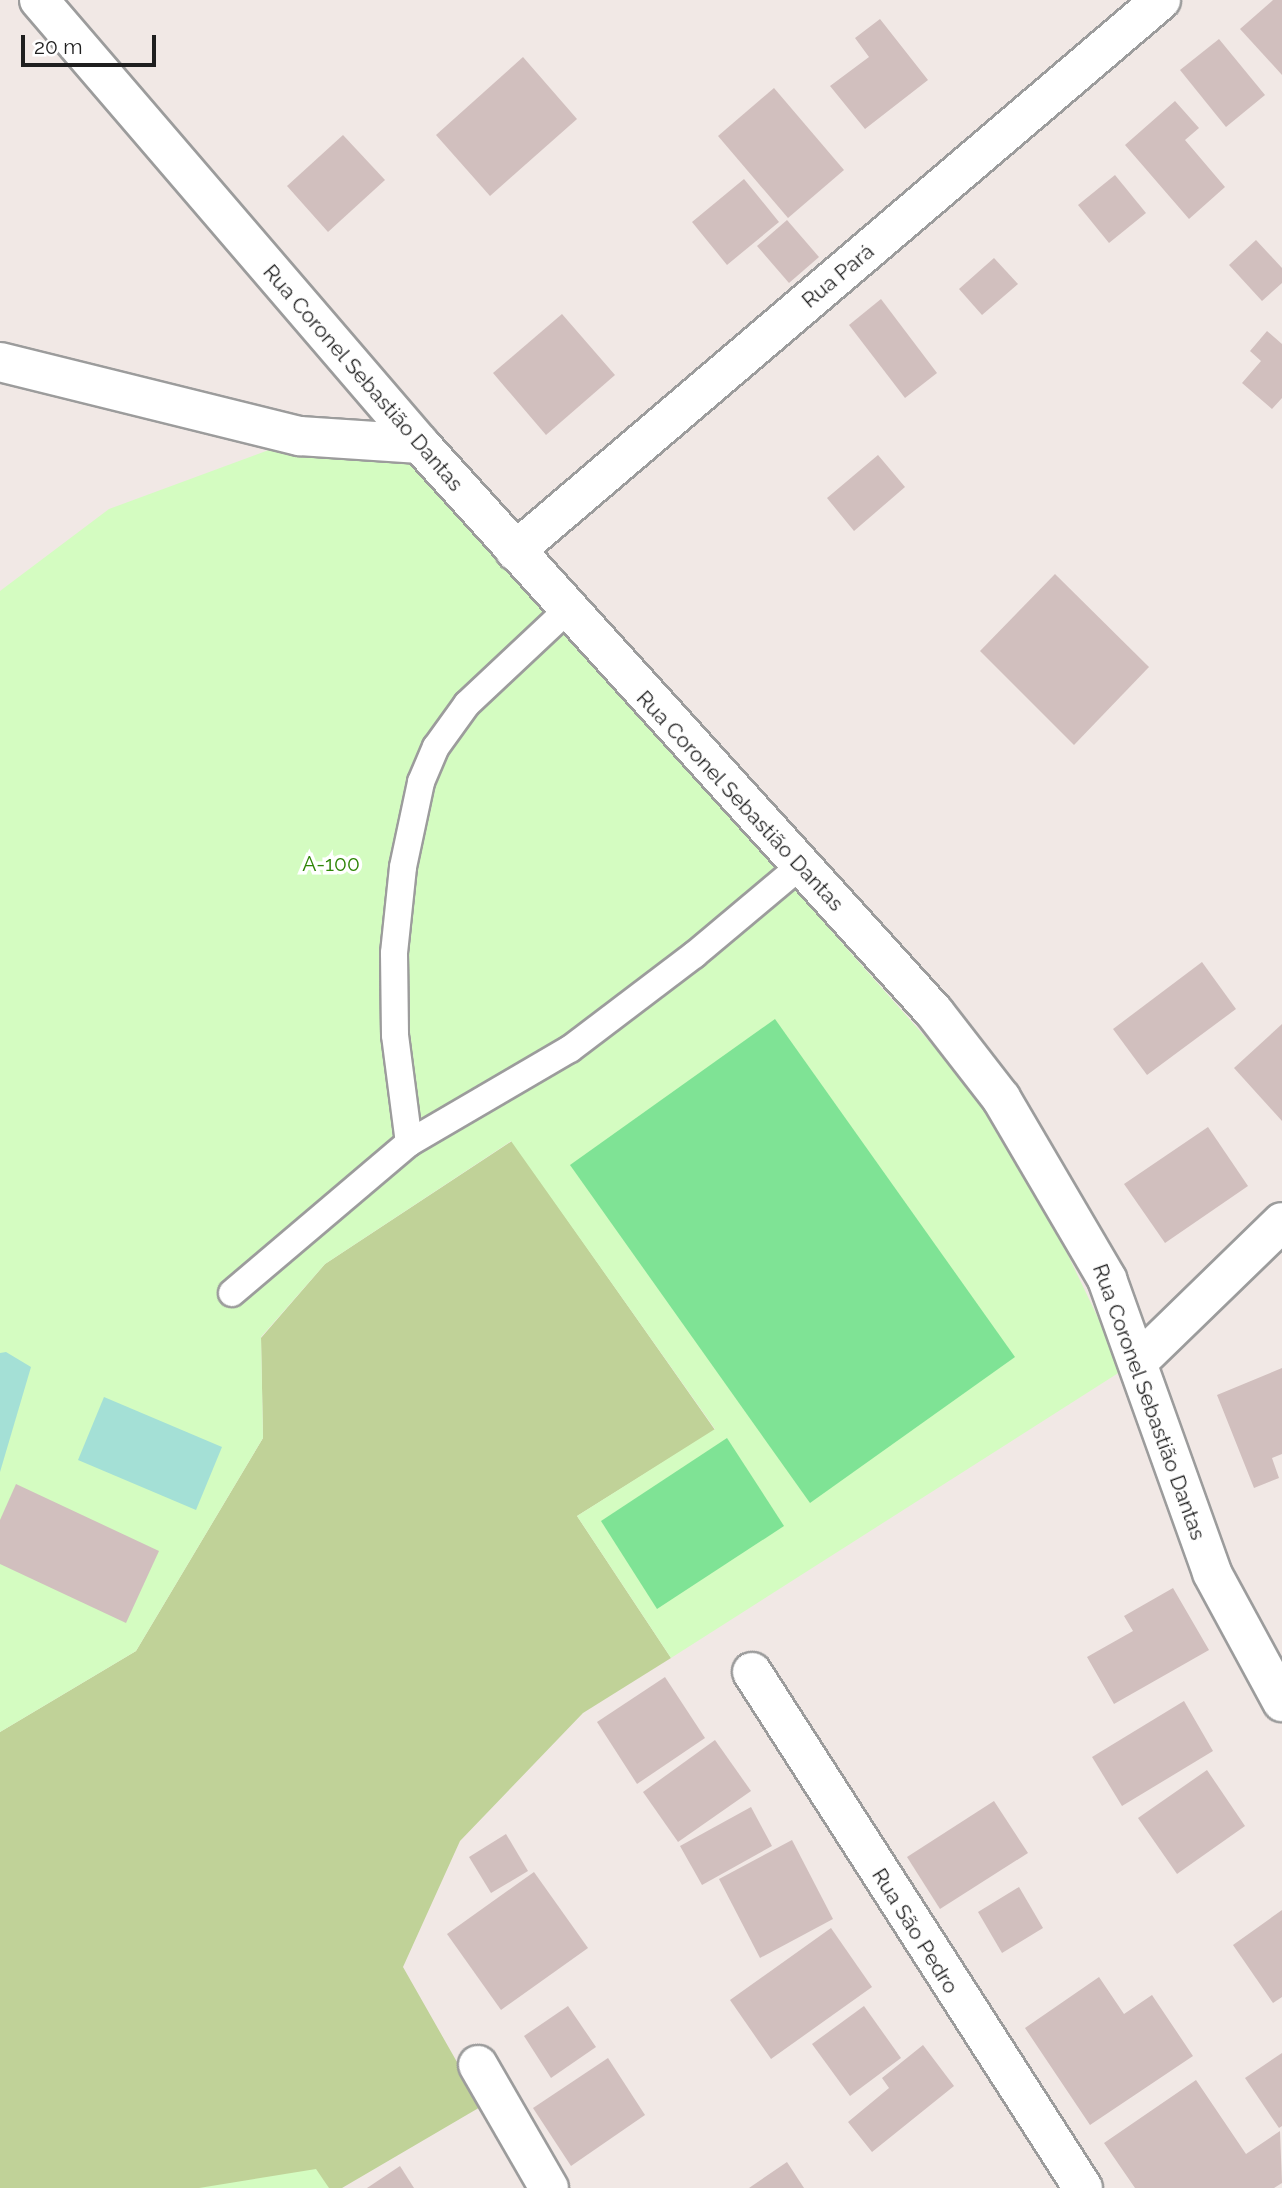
<!DOCTYPE html>
<html>
<head>
<meta charset="utf-8">
<style>
  body { margin:0 }
  #map { position:relative; width:1282px; height:2188px; overflow:hidden; background:#f1e8e5; font-family:Raleway,sans-serif }
  div>[style] { position:absolute }
  .forest>* { inset:0; background:#c0d298 }
  .park>* { inset:0; background:#d4fcc1 }
  .pitch>* { inset:0; background:#7fe395 }
  .water>* { inset:0; background:#a4e0d6 }
  .building>* { inset:0; background:#d1bfbe }
  .roads { filter:drop-shadow(2px 0 #9c9c9c) drop-shadow(-2px 0 #9c9c9c) drop-shadow(0 2px #9c9c9c) drop-shadow(0 -2px #9c9c9c) }
  .lane>* { height:26px; margin:-13px; padding:0 13px; transform-origin:13px; border-radius:13px; background:#fff }
  .street>* { height:38px; margin:-19px; padding:0 19px; transform-origin:19px; border-radius:19px; background:#fff }
  span { translate:-50% -50%; white-space:nowrap; text-align:center; line-height:1.15; -webkit-text-stroke:7px #fff; paint-order:stroke }
  .street-label { font-size:21px; color:#1f1f1f }
  .park-label { font-size:21px; color:#2e8506 }
  .scale { position:absolute; left:21px; top:35px; width:135px; height:32px; box-sizing:border-box; border:4px solid #1f1f1f; border-top:0; padding-left:9px; font-size:21px; line-height:24px; white-space:nowrap; color:#1f1f1f; -webkit-text-stroke:5px #fff; paint-order:stroke }
</style>
</head>
<body>
<div id="map">
  <div class="forest">
    <div style="clip-path:polygon(512px 1141px,715px 1430px,577px 1516px,671px 1658px,583px 1713px,460px 1841px,403px 1967px,482px 2106px,342px 2188px,0 2188px,0 1732px,136px 1651px,263px 1438px,261px 1338px,325px 1264px)"></div>
  </div>
  <div class="park">
    <div style="clip-path:polygon(274px 448px,413px 459px,966px 1083px,1043px 1203px,1123px 1370px,671px 1658px,577px 1516px,715px 1429px,511px 1141px,325px 1264px,261px 1337px,263px 1438px,136px 1651px,0 1732px,0 591px,109px 509px)"></div>
    <div style="clip-path:polygon(316px 2169px,329px 2188px,199px 2188px)"></div>
  </div>
  <div class="pitch">
    <div style="clip-path:polygon(775px 1019px,1015px 1357px,810px 1503px,570px 1165px)"></div>
    <div style="clip-path:polygon(727px 1438px,784px 1526px,657px 1609px,601px 1521px)"></div>
  </div>
  <div class="water">
    <div style="clip-path:polygon(6px 1352px,31px 1367px,0 1472px,0 1353px)"></div>
    <div style="clip-path:polygon(104px 1397px,222px 1447px,196px 1510px,78px 1460px)"></div>
  </div>
  <div class="building">
    <div style="clip-path:polygon(1273px 0,1282px 0,1282px 75px,1240px 29px)"></div>
    <div style="clip-path:polygon(880px 19px,928px 80px,865px 129px,830px 86px,869px 57px,855px 38px)"></div>
    <div style="clip-path:polygon(1219px 39px,1265px 95px,1226px 127px,1180px 70px)"></div>
    <div style="clip-path:polygon(523px 57px,577px 119px,490px 196px,436px 135px)"></div>
    <div style="clip-path:polygon(774px 88px,844px 170px,788px 218px,718px 136px)"></div>
    <div style="clip-path:polygon(1175px 101px,1199px 128px,1185px 140px,1225px 187px,1189px 219px,1125px 145px)"></div>
    <div style="clip-path:polygon(343px 135px,385px 180px,328px 232px,287px 186px)"></div>
    <div style="clip-path:polygon(1115px 175px,1146px 213px,1109px 243px,1078px 205px)"></div>
    <div style="clip-path:polygon(744px 179px,779px 222px,727px 265px,692px 222px)"></div>
    <div style="clip-path:polygon(787px 220px,819px 257px,789px 283px,757px 246px)"></div>
    <div style="clip-path:polygon(1256px 240px,1282px 268px,1282px 283px,1262px 301px,1229px 265px)"></div>
    <div style="clip-path:polygon(994px 258px,1018px 284px,982px 315px,959px 289px)"></div>
    <div style="clip-path:polygon(881px 299px,937px 373px,905px 398px,849px 325px)"></div>
    <div style="clip-path:polygon(562px 314px,615px 375px,546px 435px,493px 373px)"></div>
    <div style="clip-path:polygon(1267px 331px,1282px 344px,1282px 398px,1272px 409px,1242px 383px,1261px 361px,1250px 351px)"></div>
    <div style="clip-path:polygon(878px 455px,905px 487px,854px 531px,827px 498px)"></div>
    <div style="clip-path:polygon(1055px 574px,1149px 667px,1074px 745px,980px 651px)"></div>
    <div style="clip-path:polygon(1202px 962px,1236px 1009px,1147px 1075px,1113px 1029px)"></div>
    <div style="clip-path:polygon(1282px 1024px,1282px 1121px,1234px 1068px)"></div>
    <div style="clip-path:polygon(1208px 1127px,1248px 1186px,1165px 1243px,1124px 1184px)"></div>
    <div style="clip-path:polygon(1282px 1368px,1282px 1454px,1272px 1458px,1279px 1478px,1254px 1488px,1217px 1395px)"></div>
    <div style="clip-path:polygon(16px 1484px,159px 1551px,126px 1623px,0 1564px,0 1520px)"></div>
    <div style="clip-path:polygon(1173px 1588px,1209px 1650px,1114px 1704px,1087px 1657px,1133px 1631px,1124px 1616px)"></div>
    <div style="clip-path:polygon(665px 1677px,705px 1738px,637px 1784px,597px 1722px)"></div>
    <div style="clip-path:polygon(1184px 1701px,1213px 1751px,1122px 1806px,1092px 1757px)"></div>
    <div style="clip-path:polygon(715px 1740px,751px 1791px,678px 1842px,643px 1792px)"></div>
    <div style="clip-path:polygon(1207px 1770px,1245px 1826px,1177px 1874px,1138px 1818px)"></div>
    <div style="clip-path:polygon(994px 1801px,1028px 1853px,940px 1909px,907px 1857px)"></div>
    <div style="clip-path:polygon(751px 1807px,772px 1846px,702px 1885px,680px 1846px)"></div>
    <div style="clip-path:polygon(506px 1834px,528px 1871px,491px 1893px,469px 1857px)"></div>
    <div style="clip-path:polygon(792px 1840px,833px 1919px,760px 1958px,719px 1879px)"></div>
    <div style="clip-path:polygon(534px 1872px,588px 1948px,501px 2010px,447px 1934px)"></div>
    <div style="clip-path:polygon(1019px 1887px,1043px 1928px,1002px 1953px,978px 1912px)"></div>
    <div style="clip-path:polygon(1282px 1910px,1282px 1997px,1273px 2003px,1233px 1945px)"></div>
    <div style="clip-path:polygon(831px 1928px,872px 1987px,771px 2059px,730px 2000px)"></div>
    <div style="clip-path:polygon(1099px 1977px,1124px 2014px,1152px 1995px,1193px 2056px,1090px 2125px,1025px 2028px)"></div>
    <div style="clip-path:polygon(568px 2006px,596px 2047px,551px 2078px,524px 2036px)"></div>
    <div style="clip-path:polygon(864px 2006px,901px 2058px,850px 2096px,812px 2044px)"></div>
    <div style="clip-path:polygon(923px 2045px,954px 2086px,872px 2152px,848px 2122px,889px 2088px,882px 2078px)"></div>
    <div style="clip-path:polygon(1282px 2053px,1282px 2126px,1279px 2128px,1245px 2078px)"></div>
    <div style="clip-path:polygon(608px 2058px,645px 2115px,571px 2166px,533px 2108px)"></div>
    <div style="clip-path:polygon(1196px 2080px,1246px 2154px,1280px 2131px,1282px 2183px,1274px 2188px,1135px 2188px,1104px 2143px)"></div>
    <div style="clip-path:polygon(787px 2162px,804px 2188px,749px 2188px)"></div>
    <div style="clip-path:polygon(400px 2166px,414px 2188px,367px 2188px)"></div>
  </div>
  <div class="roads">
    <div class="lane">
      <div style="left:409px;top:1143px;width:109px;rotate:-97.4deg"></div>
      <div style="left:395px;top:1035px;width:82px;rotate:-90.7deg"></div>
      <div style="left:394px;top:953px;width:86px;rotate:-84deg"></div>
      <div style="left:403px;top:867px;width:87px;rotate:-78deg"></div>
      <div style="left:421px;top:782px;width:38px;rotate:-67deg"></div>
      <div style="left:436px;top:747px;width:53px;rotate:-54.2deg"></div>
      <div style="left:467px;top:704px;width:136px;rotate:-43.2deg"></div>
      <div style="left:232px;top:1293px;width:232px;rotate:-40.3deg"></div>
      <div style="left:409px;top:1143px;width:186px;rotate:-30.3deg"></div>
      <div style="left:570px;top:1049px;width:156px;rotate:-37.2deg"></div>
      <div style="left:694px;top:955px;width:138px;rotate:-40deg"></div>
    </div>
    <div class="street">
      <div style="left:39px;top:0;width:585px;rotate:49.37deg"></div>
      <div style="left:420px;top:444px;width:767px;rotate:47.85deg"></div>
      <div style="left:935px;top:1013px;width:108px;rotate:52.2deg"></div>
      <div style="left:1001px;top:1098px;width:210px;rotate:59.6deg"></div>
      <div style="left:1107px;top:1279px;width:312px;rotate:70.3deg"></div>
      <div style="left:1212px;top:1573px;width:147px;rotate:61.5deg"></div>
      <div style="left:0;top:362px;width:309px;rotate:13.9deg"></div>
      <div style="left:300px;top:436px;width:120px;rotate:3.8deg"></div>
      <div style="left:515px;top:551px;width:849px;rotate:-40.46deg"></div>
      <div style="left:1139px;top:1361px;width:199px;rotate:-44.2deg"></div>
      <div style="left:752px;top:1672px;width:613px;rotate:57.32deg"></div>
      <div style="left:478px;top:2065px;width:142px;rotate:60deg"></div>
    </div>
  </div>
  <div class="street-label">
    <span style="left:838px;top:276px;rotate:-40deg">Rua Pará</span>
    <span style="left:363px;top:378px;rotate:49deg">Rua Coronel Sebastião Dantas</span>
    <span style="left:740px;top:801px;rotate:47deg">Rua Coronel Sebastião Dantas</span>
    <span style="left:1149px;top:1402px;rotate:70deg">Rua Coronel Sebastião Dantas</span>
    <span style="left:915px;top:1931px;rotate:58deg">Rua São Pedro</span>
  </div>
  <div class="park-label">
    <span style="left:331px;top:864px">A-100</span>
  </div>
  <div class="scale">20 m</div>
</div>
</body>
</html>
